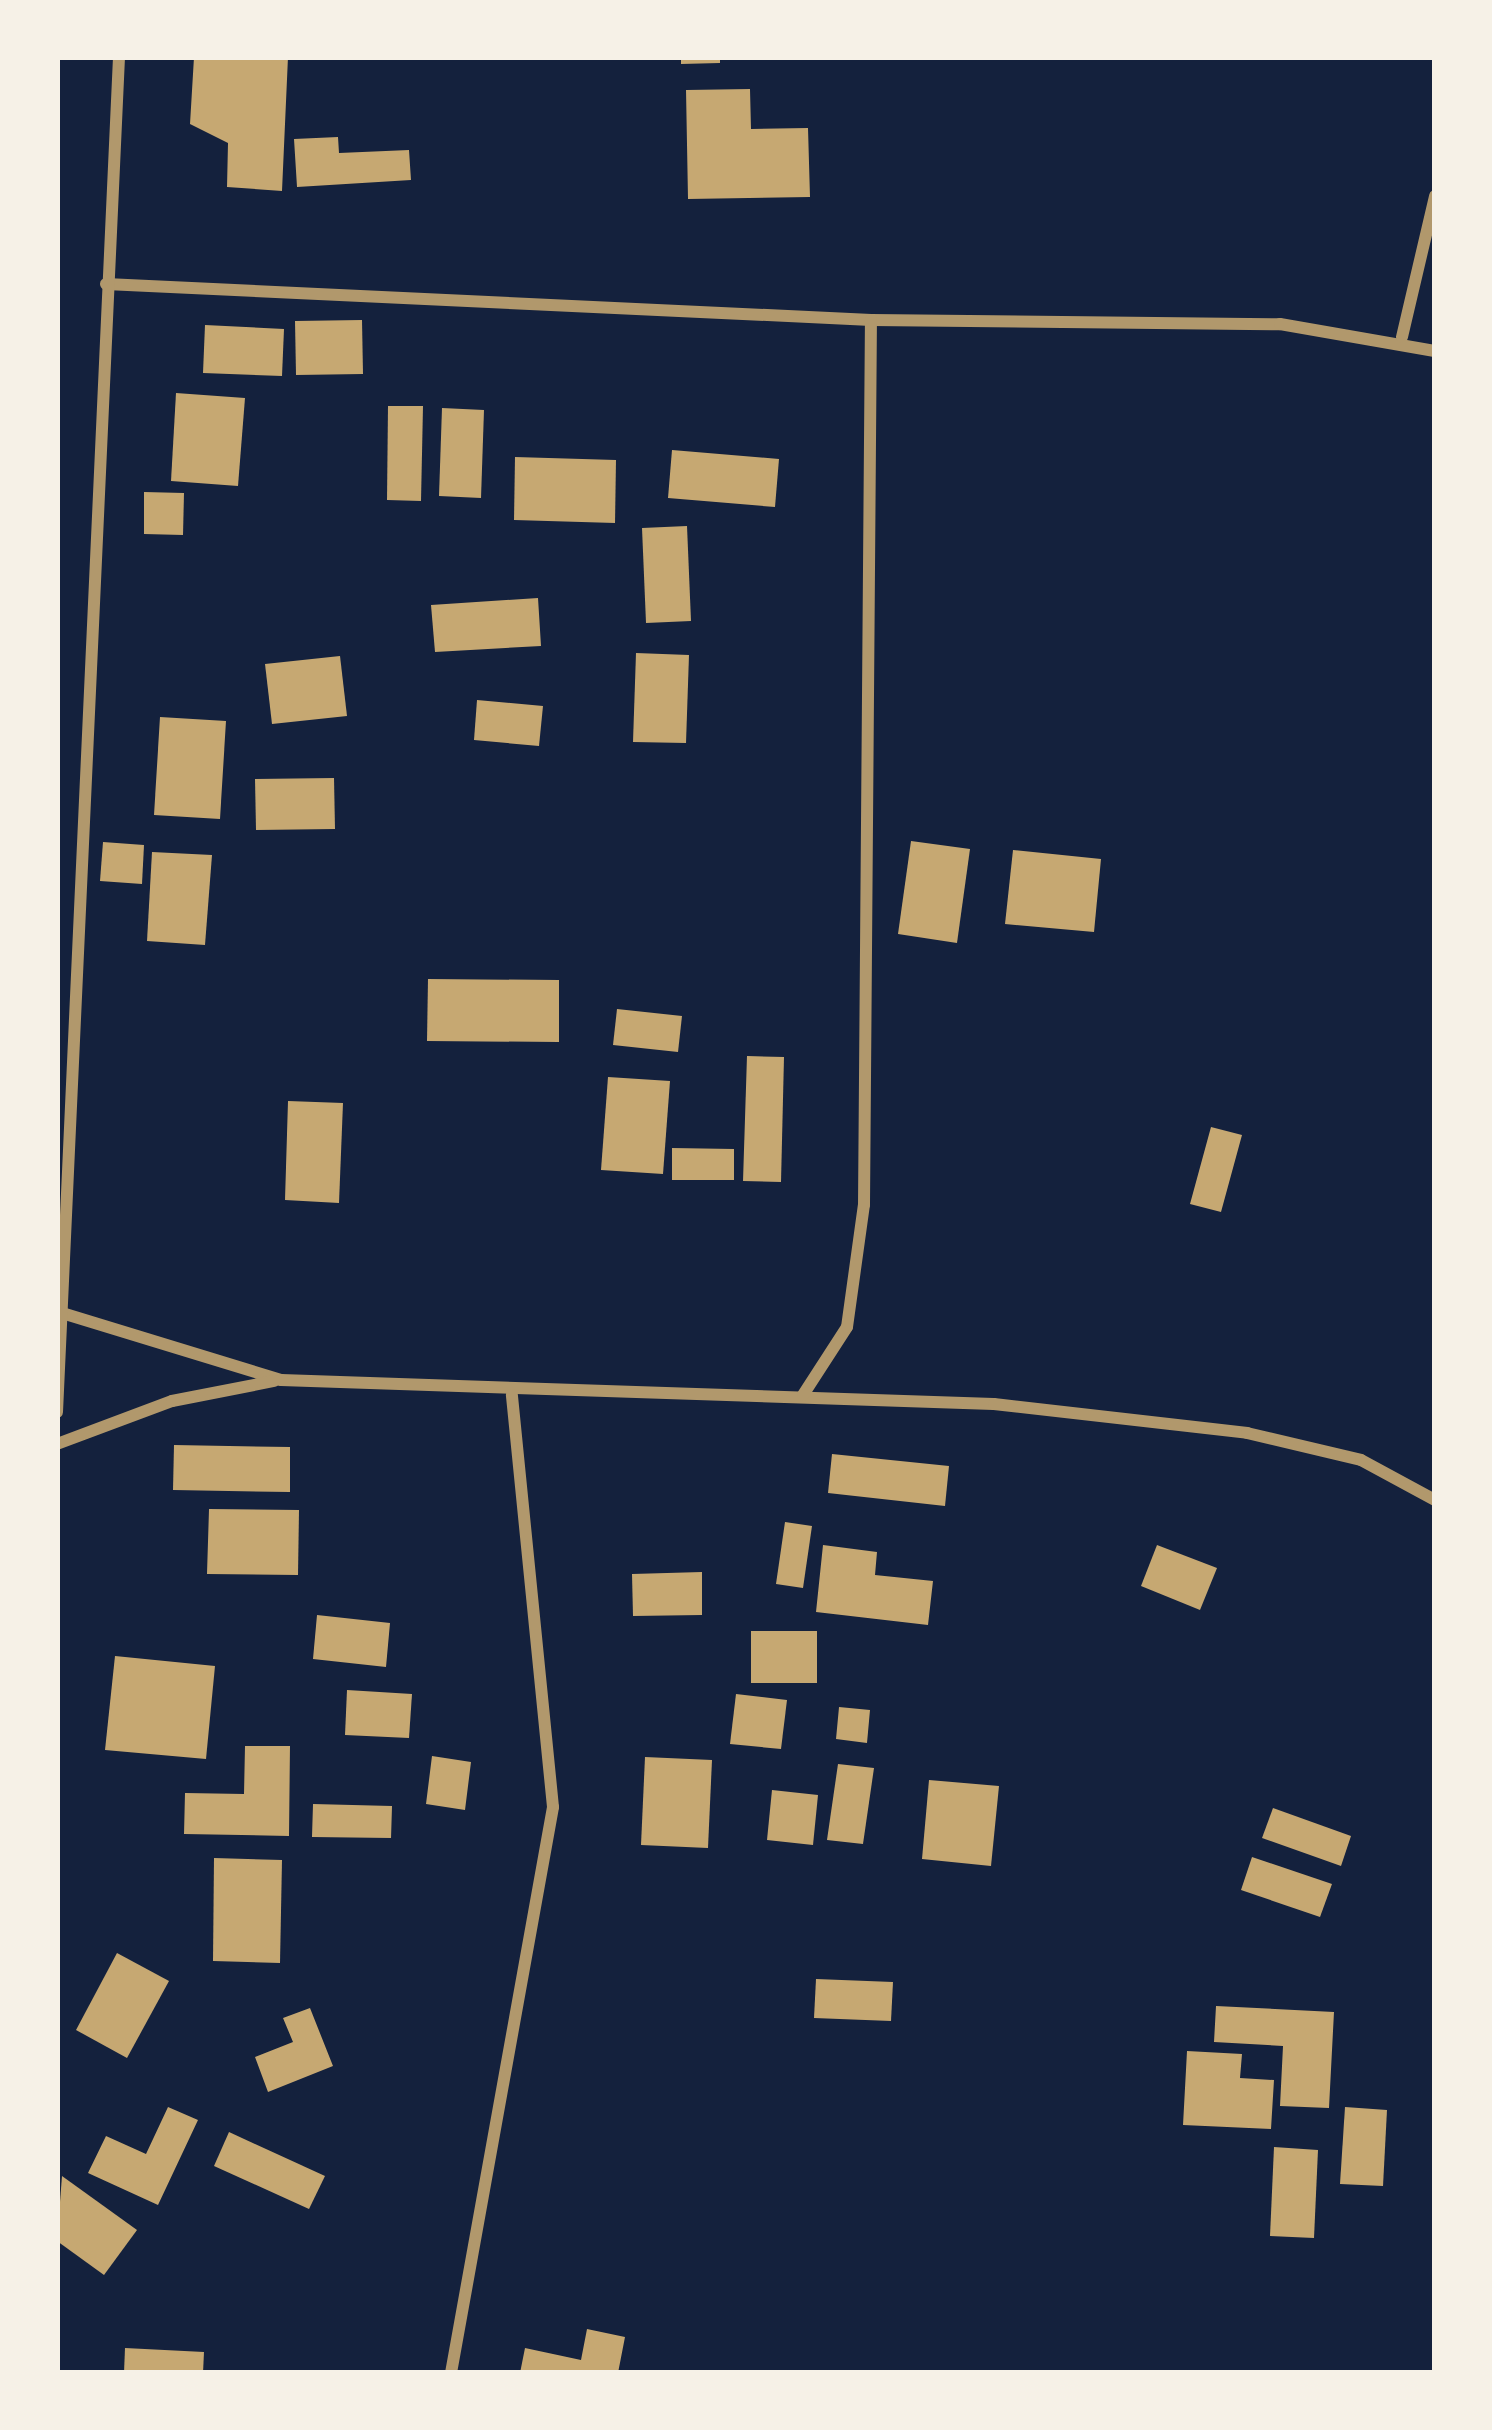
<!DOCTYPE html>
<html>
<head>
<meta charset="utf-8">
<style>
  body { margin:0 }
  #map { position:relative; width:1492px; height:2430px; overflow:hidden; background:#14213d; font-family:"Work Sans",sans-serif }
  div>[style] { position:absolute }
  .building>* { inset:0; background:#c6a872 }
  .minor>* { height:12px; margin:-6px; padding:0 6px; transform-origin:6px; border-radius:6px; background:#b1986c }
  span { translate:-50% -50%; white-space:nowrap; text-align:center; line-height:1.15; -webkit-text-stroke:12px #f6f1e7; paint-order:stroke }
  .frame { position:absolute; inset:0; border:60px solid #f6f1e7; pointer-events:none }
</style>
</head>
<body>
<div id="map">
  <div class="building">
    <div style="clip-path:polygon(194px 57px,288px 57px,282px 191px,227px 187px,228px 143px,190px 124px)"></div>
    <div style="clip-path:polygon(681px 57px,720px 57px,720px 63px,681px 64px)"></div>
    <div style="clip-path:polygon(750px 89px,751px 129px,808px 128px,810px 197px,688px 199px,686px 90px)"></div>
    <div style="clip-path:polygon(338px 137px,339px 153px,409px 150px,411px 180px,297px 187px,294px 139px)"></div>
    <div style="clip-path:polygon(362px 320px,363px 374px,296px 375px,295px 321px)"></div>
    <div style="clip-path:polygon(205px 325px,284px 329px,282px 376px,203px 373px)"></div>
    <div style="clip-path:polygon(176px 393px,245px 398px,238px 486px,171px 481px)"></div>
    <div style="clip-path:polygon(388px 406px,423px 406px,421px 501px,387px 500px)"></div>
    <div style="clip-path:polygon(442px 408px,484px 410px,481px 498px,439px 496px)"></div>
    <div style="clip-path:polygon(672px 450px,779px 459px,775px 507px,668px 498px)"></div>
    <div style="clip-path:polygon(515px 457px,616px 460px,615px 523px,514px 520px)"></div>
    <div style="clip-path:polygon(144px 492px,184px 493px,183px 535px,144px 534px)"></div>
    <div style="clip-path:polygon(687px 526px,691px 621px,646px 623px,642px 528px)"></div>
    <div style="clip-path:polygon(538px 598px,541px 646px,435px 652px,431px 605px)"></div>
    <div style="clip-path:polygon(636px 653px,689px 655px,686px 743px,633px 742px)"></div>
    <div style="clip-path:polygon(340px 656px,347px 716px,272px 724px,265px 664px)"></div>
    <div style="clip-path:polygon(477px 700px,543px 706px,539px 746px,474px 740px)"></div>
    <div style="clip-path:polygon(160px 717px,226px 721px,220px 819px,154px 815px)"></div>
    <div style="clip-path:polygon(334px 778px,335px 829px,256px 830px,255px 779px)"></div>
    <div style="clip-path:polygon(911px 841px,970px 849px,957px 943px,898px 934px)"></div>
    <div style="clip-path:polygon(103px 842px,144px 845px,142px 884px,100px 881px)"></div>
    <div style="clip-path:polygon(1013px 850px,1101px 859px,1094px 932px,1005px 924px)"></div>
    <div style="clip-path:polygon(152px 852px,212px 855px,205px 945px,147px 941px)"></div>
    <div style="clip-path:polygon(428px 979px,559px 980px,559px 1042px,427px 1041px)"></div>
    <div style="clip-path:polygon(617px 1009px,682px 1016px,678px 1052px,613px 1045px)"></div>
    <div style="clip-path:polygon(747px 1056px,784px 1057px,781px 1182px,743px 1181px)"></div>
    <div style="clip-path:polygon(608px 1077px,670px 1081px,663px 1174px,601px 1170px)"></div>
    <div style="clip-path:polygon(288px 1101px,343px 1103px,339px 1203px,285px 1200px)"></div>
    <div style="clip-path:polygon(1211px 1127px,1242px 1135px,1221px 1212px,1190px 1204px)"></div>
    <div style="clip-path:polygon(672px 1148px,734px 1149px,734px 1180px,672px 1180px)"></div>
    <div style="clip-path:polygon(174px 1445px,290px 1447px,290px 1492px,173px 1490px)"></div>
    <div style="clip-path:polygon(832px 1454px,949px 1466px,945px 1506px,828px 1493px)"></div>
    <div style="clip-path:polygon(209px 1509px,299px 1510px,298px 1575px,207px 1574px)"></div>
    <div style="clip-path:polygon(785px 1522px,812px 1526px,803px 1588px,776px 1584px)"></div>
    <div style="clip-path:polygon(823px 1545px,877px 1552px,875px 1575px,933px 1581px,928px 1625px,816px 1612px)"></div>
    <div style="clip-path:polygon(1157px 1545px,1217px 1568px,1200px 1610px,1141px 1586px)"></div>
    <div style="clip-path:polygon(702px 1572px,702px 1615px,633px 1616px,632px 1574px)"></div>
    <div style="clip-path:polygon(317px 1615px,390px 1623px,386px 1667px,313px 1659px)"></div>
    <div style="clip-path:polygon(751px 1631px,817px 1631px,817px 1683px,751px 1683px)"></div>
    <div style="clip-path:polygon(115px 1656px,215px 1666px,206px 1759px,105px 1750px)"></div>
    <div style="clip-path:polygon(347px 1690px,412px 1694px,409px 1738px,345px 1735px)"></div>
    <div style="clip-path:polygon(736px 1694px,787px 1700px,781px 1749px,730px 1744px)"></div>
    <div style="clip-path:polygon(839px 1707px,870px 1710px,867px 1743px,836px 1739px)"></div>
    <div style="clip-path:polygon(245px 1746px,290px 1746px,289px 1836px,184px 1834px,185px 1793px,244px 1794px)"></div>
    <div style="clip-path:polygon(432px 1756px,471px 1762px,465px 1810px,426px 1804px)"></div>
    <div style="clip-path:polygon(645px 1757px,712px 1760px,708px 1848px,641px 1845px)"></div>
    <div style="clip-path:polygon(838px 1764px,874px 1768px,863px 1844px,827px 1840px)"></div>
    <div style="clip-path:polygon(929px 1780px,999px 1786px,991px 1866px,922px 1859px)"></div>
    <div style="clip-path:polygon(772px 1790px,818px 1795px,813px 1845px,767px 1840px)"></div>
    <div style="clip-path:polygon(313px 1804px,392px 1806px,391px 1838px,312px 1837px)"></div>
    <div style="clip-path:polygon(1273px 1808px,1351px 1836px,1341px 1866px,1262px 1838px)"></div>
    <div style="clip-path:polygon(1252px 1857px,1332px 1884px,1320px 1917px,1241px 1890px)"></div>
    <div style="clip-path:polygon(214px 1858px,282px 1860px,280px 1963px,213px 1961px)"></div>
    <div style="clip-path:polygon(117px 1953px,169px 1981px,127px 2058px,76px 2030px)"></div>
    <div style="clip-path:polygon(816px 1979px,893px 1982px,891px 2021px,814px 2018px)"></div>
    <div style="clip-path:polygon(1216px 2006px,1334px 2012px,1329px 2108px,1280px 2106px,1283px 2046px,1214px 2042px)"></div>
    <div style="clip-path:polygon(310px 2008px,333px 2066px,268px 2092px,255px 2057px,293px 2042px,283px 2018px)"></div>
    <div style="clip-path:polygon(1187px 2051px,1242px 2054px,1240px 2078px,1274px 2080px,1271px 2129px,1183px 2125px)"></div>
    <div style="clip-path:polygon(168px 2107px,198px 2120px,158px 2205px,88px 2173px,106px 2136px,146px 2154px)"></div>
    <div style="clip-path:polygon(1345px 2107px,1387px 2110px,1383px 2186px,1340px 2184px)"></div>
    <div style="clip-path:polygon(229px 2132px,325px 2176px,309px 2209px,214px 2166px)"></div>
    <div style="clip-path:polygon(1274px 2147px,1318px 2150px,1314px 2238px,1270px 2236px)"></div>
    <div style="clip-path:polygon(62px 2176px,137px 2230px,104px 2275px,57px 2241px)"></div>
    <div style="clip-path:polygon(587px 2329px,625px 2337px,618px 2373px,520px 2373px,525px 2348px,581px 2360px)"></div>
    <div style="clip-path:polygon(125px 2348px,204px 2352px,203px 2373px,124px 2373px)"></div>
  </div>
  <div class="minor">
    <div style="left:106px;top:284px;width:766px;rotate:2.69deg"></div>
    <div style="left:871px;top:320px;width:409px;rotate:0.6deg"></div>
    <div style="left:1280px;top:324px;width:157px;rotate:9.9deg"></div>
    <div style="left:1402px;top:337px;width:145px;rotate:-76.8deg"></div>
    <div style="left:62px;top:1313px;width:229px;rotate:17deg"></div>
    <div style="left:281px;top:1380px;width:713px;rotate:1.93deg"></div>
    <div style="left:994px;top:1404px;width:255px;rotate:6.5deg"></div>
    <div style="left:1247px;top:1433px;width:117px;rotate:13.3deg"></div>
    <div style="left:1361px;top:1460px;width:84px;rotate:28.4deg"></div>
    <div style="left:803px;top:1395px;width:81px;rotate:-57.1deg"></div>
    <div style="left:847px;top:1327px;width:123px;rotate:-82.1deg"></div>
    <div style="left:864px;top:1205px;width:885px;rotate:-89.55deg"></div>
    <div style="left:57px;top:1412px;width:1356px;rotate:-87.38deg"></div>
    <div style="left:57px;top:1444px;width:123px;rotate:-20.5deg"></div>
    <div style="left:172px;top:1401px;width:104px;rotate:-11.1deg"></div>
    <div style="left:451px;top:2373px;width:575px;rotate:-79.78deg"></div>
    <div style="left:553px;top:1807px;width:414px;rotate:-95.7deg"></div>
  </div>
  <div class="frame"></div>
</div>
</body>
</html>
